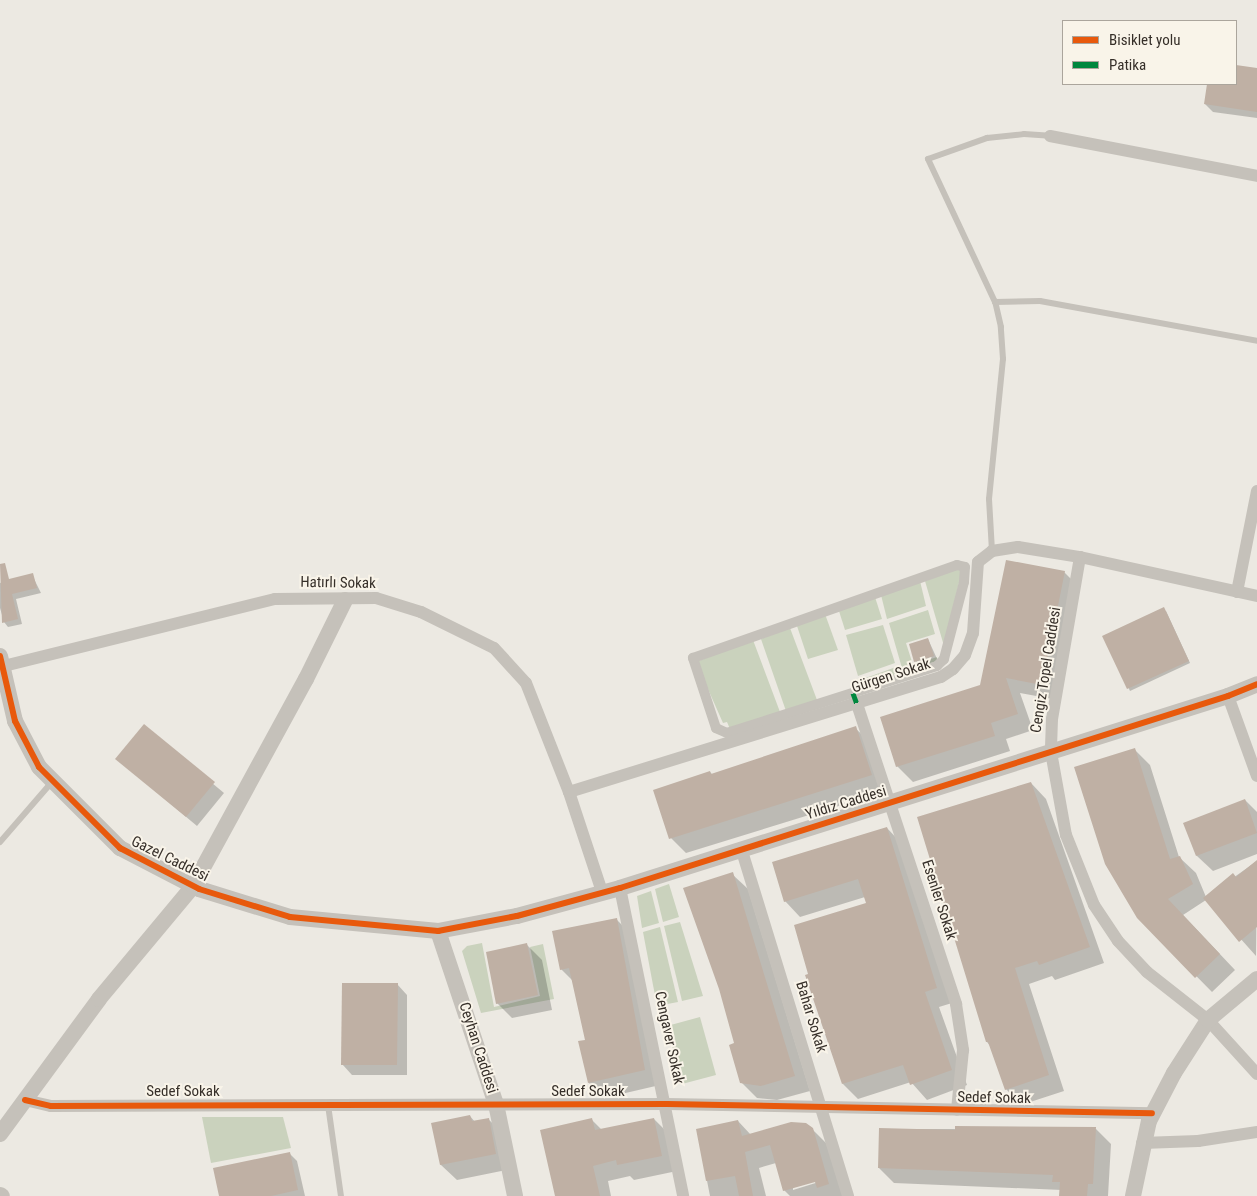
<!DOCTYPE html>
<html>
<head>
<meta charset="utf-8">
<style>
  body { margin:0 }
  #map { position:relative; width:1257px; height:1196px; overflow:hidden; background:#ece9e2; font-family:"Roboto Condensed",sans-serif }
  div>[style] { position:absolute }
  .green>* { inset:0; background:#cad2bd }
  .shadow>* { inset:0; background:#0003 }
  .building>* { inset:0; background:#bfb0a4 }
  .service>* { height:6px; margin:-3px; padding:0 3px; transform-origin:3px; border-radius:3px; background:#c5c1ba }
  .pedestrian>* { height:10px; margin:-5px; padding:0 5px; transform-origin:5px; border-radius:5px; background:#c5c1ba }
  .minor>* { height:12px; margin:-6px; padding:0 6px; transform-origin:6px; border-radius:6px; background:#c5c1ba }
  .tertiary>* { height:16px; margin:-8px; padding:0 8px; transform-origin:8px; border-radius:8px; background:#c5c1ba }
  .quiet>* { height:5px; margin-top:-2.5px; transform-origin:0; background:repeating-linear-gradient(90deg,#00873e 0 10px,transparent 0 15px) }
  .cycleway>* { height:6px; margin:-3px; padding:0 3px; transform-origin:3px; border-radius:3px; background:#e8590c }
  span { translate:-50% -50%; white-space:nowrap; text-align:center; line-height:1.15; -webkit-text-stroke:4px #f9f4e9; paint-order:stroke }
  .street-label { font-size:15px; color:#362f29 }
  .legend { position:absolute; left:1062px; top:20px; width:175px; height:65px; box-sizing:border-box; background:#f9f4e9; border:1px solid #aba59c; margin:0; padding:6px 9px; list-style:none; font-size:15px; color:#362f29 }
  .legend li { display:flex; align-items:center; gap:10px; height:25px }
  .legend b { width:25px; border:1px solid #aba59c }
</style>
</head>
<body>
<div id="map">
  <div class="green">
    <div style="clip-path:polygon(961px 568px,962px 570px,944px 646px,925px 581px)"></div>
    <div style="clip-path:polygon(920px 581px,926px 606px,887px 619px,881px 595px)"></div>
    <div style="clip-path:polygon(875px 597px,882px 619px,845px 630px,839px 611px)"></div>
    <div style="clip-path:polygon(928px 610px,935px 634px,906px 643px,913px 665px,937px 657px,937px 661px,904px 675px,889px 623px)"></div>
    <div style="clip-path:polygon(825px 614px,838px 650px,808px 659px,797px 626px)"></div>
    <div style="clip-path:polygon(883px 625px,895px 663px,858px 676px,846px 635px)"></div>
    <div style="clip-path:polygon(790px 628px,817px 700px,786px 711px,761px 639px)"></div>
    <div style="clip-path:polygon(753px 640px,780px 712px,730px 729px,727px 722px,723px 723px,696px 662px)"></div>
    <div style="clip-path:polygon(896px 667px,898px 675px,862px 687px,860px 680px)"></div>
    <div style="clip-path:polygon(669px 884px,679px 917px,663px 922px,655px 889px)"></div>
    <div style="clip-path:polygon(651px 891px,659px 923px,642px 928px,637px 896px)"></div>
    <div style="clip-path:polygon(680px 922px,703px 996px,682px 1001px,664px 926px)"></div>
    <div style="clip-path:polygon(660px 927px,678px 1002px,657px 1006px,643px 932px)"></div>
    <div style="clip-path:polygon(482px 943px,494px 1007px,540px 996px,530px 947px,543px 944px,554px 999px,481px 1013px,462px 951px,467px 946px)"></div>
    <div style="clip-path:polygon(700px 1017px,716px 1075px,682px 1084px,667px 1026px)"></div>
    <div style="clip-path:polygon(202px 1117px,283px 1117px,291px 1148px,211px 1163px)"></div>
  </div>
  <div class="shadow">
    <div style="clip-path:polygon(1236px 66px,1257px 70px,1257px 118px,1213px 112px,1205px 104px,1208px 84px,1236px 84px)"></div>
    <div style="clip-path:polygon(1064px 572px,1080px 588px,1058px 700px,1020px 693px,1033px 730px,1006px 739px,1010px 751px,913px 782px,897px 766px,981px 686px)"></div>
    <div style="clip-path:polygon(32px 575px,41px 593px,16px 599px,22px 624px,8px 627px,4px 622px,0 608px,0 583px)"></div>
    <div style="clip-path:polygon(1166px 611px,1190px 663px,1130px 691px,1104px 637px)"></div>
    <div style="clip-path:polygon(928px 639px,938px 661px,920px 666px,915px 661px)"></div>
    <div style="clip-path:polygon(144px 726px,224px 793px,197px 826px,117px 759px)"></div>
    <div style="clip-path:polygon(855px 728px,871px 743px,887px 791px,686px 853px,671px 838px,710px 772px,713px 775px)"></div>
    <div style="clip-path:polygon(1135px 750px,1150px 765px,1179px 857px,1196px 873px,1206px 897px,1257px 861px,1256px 956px,1206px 900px,1183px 915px,1235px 970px,1212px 992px,1138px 917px)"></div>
    <div style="clip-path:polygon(1031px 783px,1046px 799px,1104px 963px,1055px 980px,1052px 976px,1029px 984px,1064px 1091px,1021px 1105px,1006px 1089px,991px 1047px,987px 1042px)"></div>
    <div style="clip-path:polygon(1245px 800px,1257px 812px,1257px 854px,1213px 871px,1197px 856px,1185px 824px)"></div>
    <div style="clip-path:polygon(887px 828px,902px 844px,952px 1003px,939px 1007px,967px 1085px,927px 1100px,911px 1082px,858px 1099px,843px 1084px,867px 904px,865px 897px,800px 917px,785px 901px)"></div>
    <div style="clip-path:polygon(732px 874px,748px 889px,810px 1091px,777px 1100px,757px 1098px,741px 1082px,736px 1044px)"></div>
    <div style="clip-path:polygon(616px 919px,632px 935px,660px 1085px,604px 1098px,589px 1083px,586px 1041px,574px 982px,561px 969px)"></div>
    <div style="clip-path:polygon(527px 945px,542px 960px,552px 1010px,512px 1018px,497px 1003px)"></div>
    <div style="clip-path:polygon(397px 984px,407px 995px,407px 1075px,352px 1075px,342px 1064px)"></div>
    <div style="clip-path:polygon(470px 1116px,475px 1122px,488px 1119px,504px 1134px,511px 1169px,457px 1180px,441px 1165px,433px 1124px)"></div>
    <div style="clip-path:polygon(654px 1119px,669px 1134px,677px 1171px,634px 1180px,630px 1176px,608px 1181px,611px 1196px,555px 1196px,592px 1120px,602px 1130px)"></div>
    <div style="clip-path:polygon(evenodd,738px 1121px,751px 1135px,812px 1129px,828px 1145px,843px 1196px,790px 1196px,784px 1190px,776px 1163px,759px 1168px,766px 1196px,710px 1196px,697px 1130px,738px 1121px,821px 1179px,822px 1181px,793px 1190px,793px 1187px,821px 1179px)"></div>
    <div style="clip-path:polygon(880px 1129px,1096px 1129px,1111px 1144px,1108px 1196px,1068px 1196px,1062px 1190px,894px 1183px,879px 1168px)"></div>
    <div style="clip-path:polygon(289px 1153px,297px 1161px,305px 1196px,220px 1196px)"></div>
  </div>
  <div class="building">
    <div style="clip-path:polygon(1236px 65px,1257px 68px,1257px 112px,1204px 104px,1207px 84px,1236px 84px)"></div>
    <div style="clip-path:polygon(1006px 560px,1065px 571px,1042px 685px,1006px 678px,1018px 714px,991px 723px,995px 736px,896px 767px,880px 717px,980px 685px)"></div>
    <div style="clip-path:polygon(5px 563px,9px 579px,33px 573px,37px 588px,12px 594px,18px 619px,2px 623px,0 564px)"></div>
    <div style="clip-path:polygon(1164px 607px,1189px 661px,1127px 689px,1102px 636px)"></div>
    <div style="clip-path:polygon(928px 638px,934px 656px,914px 662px,909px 644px)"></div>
    <div style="clip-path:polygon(144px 724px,215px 782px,186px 817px,115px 759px)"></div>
    <div style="clip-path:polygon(856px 726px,872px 775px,669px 839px,653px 790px,710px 771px,711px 774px)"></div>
    <div style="clip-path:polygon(1135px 748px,1170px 859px,1180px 856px,1193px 884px,1168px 899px,1220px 954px,1195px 978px,1137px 918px,1105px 864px,1074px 767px)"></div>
    <div style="clip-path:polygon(1031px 782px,1090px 947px,1039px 965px,1037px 961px,1015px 968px,1049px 1075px,1005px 1090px,988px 1042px,986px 1042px,917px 817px)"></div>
    <div style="clip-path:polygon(1245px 799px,1257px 833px,1196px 856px,1183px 823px)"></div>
    <div style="clip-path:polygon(887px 827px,937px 988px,925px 992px,952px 1070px,910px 1085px,903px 1065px,842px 1084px,805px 975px,808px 974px,794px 925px,866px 903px,858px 879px,784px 902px,772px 862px)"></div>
    <div style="clip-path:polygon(1257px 860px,1257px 927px,1239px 942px,1203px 898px,1233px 873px,1236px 877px)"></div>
    <div style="clip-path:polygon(733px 872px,795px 1076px,761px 1086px,740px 1083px,729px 1045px,734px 1043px,719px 989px,683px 888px)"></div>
    <div style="clip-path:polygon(617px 918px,645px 1070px,588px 1083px,578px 1041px,585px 1040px,569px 968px,560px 970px,552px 931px)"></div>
    <div style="clip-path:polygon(527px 943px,538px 995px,496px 1004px,486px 952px)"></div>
    <div style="clip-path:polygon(342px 983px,398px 983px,397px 1065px,341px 1065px)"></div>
    <div style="clip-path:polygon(470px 1115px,472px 1121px,489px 1118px,496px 1154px,440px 1165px,431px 1123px)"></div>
    <div style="clip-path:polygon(592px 1118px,595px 1130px,654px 1118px,662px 1156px,617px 1165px,616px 1160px,593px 1166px,600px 1196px,555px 1196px,540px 1130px)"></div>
    <div style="clip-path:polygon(738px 1120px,742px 1136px,791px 1122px,806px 1123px,813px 1128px,829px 1184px,817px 1188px,815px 1182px,783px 1191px,770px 1145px,745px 1152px,753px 1196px,739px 1196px,735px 1176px,706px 1181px,696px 1129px)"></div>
    <div style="clip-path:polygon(955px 1126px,1096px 1127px,1093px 1184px,1088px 1184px,1087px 1196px,1059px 1196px,1060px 1182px,1052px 1182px,1053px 1175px,878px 1168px,879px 1128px,955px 1130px)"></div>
    <div style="clip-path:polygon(290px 1152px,298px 1190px,271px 1196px,219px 1196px,213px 1168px)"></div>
  </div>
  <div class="service">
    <div style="left:995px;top:302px;width:45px;rotate:-1.3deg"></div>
    <div style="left:1040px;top:301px;width:221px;rotate:10.4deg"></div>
    <div style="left:992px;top:551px;width:52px;rotate:-93.3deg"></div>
    <div style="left:989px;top:499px;width:141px;rotate:-84.3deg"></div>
    <div style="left:1003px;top:359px;width:32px;rotate:-94deg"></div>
    <div style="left:1001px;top:327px;width:26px;rotate:-103deg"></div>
    <div style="left:995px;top:302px;width:158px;rotate:-115.1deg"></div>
    <div style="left:928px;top:159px;width:63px;rotate:-19.6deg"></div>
    <div style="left:987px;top:138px;width:37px;rotate:-6deg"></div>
    <div style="left:1024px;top:134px;width:26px;rotate:4deg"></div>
    <div style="left:0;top:842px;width:79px;rotate:-49.1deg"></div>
    <div style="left:328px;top:1105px;width:92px;rotate:81.9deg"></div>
  </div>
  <div class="pedestrian">
    <div style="left:957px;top:565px;width:8px;rotate:14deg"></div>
    <div style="left:965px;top:567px;width:15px;rotate:94deg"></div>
    <div style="left:964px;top:582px;width:80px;rotate:104.6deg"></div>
    <div style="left:944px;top:659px;width:10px;rotate:135deg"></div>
    <div style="left:937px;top:666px;width:220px;rotate:162.3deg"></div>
    <div style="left:727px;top:733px;width:12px;rotate:-156deg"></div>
    <div style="left:716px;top:728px;width:74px;rotate:-108.2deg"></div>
    <div style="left:693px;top:658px;width:280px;rotate:-19.4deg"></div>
  </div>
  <div class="minor">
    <div style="left:1050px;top:136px;width:211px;rotate:10.9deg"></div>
    <div style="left:1080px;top:557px;width:164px;rotate:99.8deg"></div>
    <div style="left:1052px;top:719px;width:33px;rotate:92deg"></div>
    <div style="left:1051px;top:752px;width:84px;rotate:79.8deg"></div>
    <div style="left:1066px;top:835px;width:75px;rotate:68.2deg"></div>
    <div style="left:1094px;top:905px;width:43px;rotate:56.3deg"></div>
    <div style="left:1118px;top:941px;width:42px;rotate:46.9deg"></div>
    <div style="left:1147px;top:972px;width:78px;rotate:38.2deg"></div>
    <div style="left:1208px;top:1020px;width:73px;rotate:47.8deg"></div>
    <div style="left:1237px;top:592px;width:103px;rotate:-78.8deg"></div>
    <div style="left:0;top:667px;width:283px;rotate:-13.9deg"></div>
    <div style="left:275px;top:599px;width:101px;rotate:-0.6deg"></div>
    <div style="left:376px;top:598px;width:47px;rotate:17.3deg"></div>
    <div style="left:421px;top:612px;width:81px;rotate:26.3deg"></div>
    <div style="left:494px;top:648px;width:47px;rotate:47.6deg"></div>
    <div style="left:526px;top:683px;width:117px;rotate:68.5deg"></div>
    <div style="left:569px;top:792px;width:105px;rotate:71.7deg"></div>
    <div style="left:1228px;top:696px;width:85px;rotate:70.1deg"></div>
    <div style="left:857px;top:704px;width:316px;rotate:71.7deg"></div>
    <div style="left:956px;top:1004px;width:47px;rotate:81.3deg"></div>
    <div style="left:963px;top:1050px;width:60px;rotate:95.7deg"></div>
    <div style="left:569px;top:792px;width:389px;rotate:-17.2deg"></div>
    <div style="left:941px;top:677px;width:14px;rotate:-34deg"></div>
    <div style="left:953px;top:669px;width:18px;rotate:-49deg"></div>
    <div style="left:965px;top:655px;width:23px;rotate:-70deg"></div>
    <div style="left:973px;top:633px;width:71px;rotate:-86deg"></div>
    <div style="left:978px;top:562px;width:18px;rotate:-38deg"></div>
    <div style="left:992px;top:551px;width:26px;rotate:-9deg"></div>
    <div style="left:1018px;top:547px;width:63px;rotate:9.2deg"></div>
    <div style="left:1080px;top:557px;width:181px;rotate:12.4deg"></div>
    <div style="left:741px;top:848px;width:364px;rotate:72.9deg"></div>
    <div style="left:620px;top:888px;width:314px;rotate:78.4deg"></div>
    <div style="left:25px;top:1100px;width:27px;rotate:13deg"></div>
    <div style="left:51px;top:1106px;width:616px;rotate:-0.19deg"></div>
    <div style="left:667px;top:1104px;width:485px;rotate:1.1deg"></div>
    <div style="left:1142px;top:1143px;width:56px;rotate:-2deg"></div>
    <div style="left:1198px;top:1141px;width:60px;rotate:-8.7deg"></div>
  </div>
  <div class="tertiary">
    <div style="left:0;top:656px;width:67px;rotate:77deg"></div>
    <div style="left:15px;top:721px;width:52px;rotate:62.4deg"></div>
    <div style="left:39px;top:767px;width:115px;rotate:45deg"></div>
    <div style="left:120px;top:848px;width:89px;rotate:27.4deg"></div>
    <div style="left:199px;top:889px;width:95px;rotate:17.1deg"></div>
    <div style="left:290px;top:917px;width:149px;rotate:5.4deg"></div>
    <div style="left:438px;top:931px;width:80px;rotate:-10.8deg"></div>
    <div style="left:517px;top:916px;width:107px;rotate:-15.2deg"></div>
    <div style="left:620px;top:888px;width:638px;rotate:-17.53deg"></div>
    <div style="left:1228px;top:696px;width:31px;rotate:-22deg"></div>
    <div style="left:438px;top:931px;width:182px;rotate:71.5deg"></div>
    <div style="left:496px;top:1104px;width:94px;rotate:78.3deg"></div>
    <div style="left:0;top:1134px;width:167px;rotate:-53.7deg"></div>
    <div style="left:99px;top:999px;width:147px;rotate:-50.2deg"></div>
    <div style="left:193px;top:886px;width:236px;rotate:-61.4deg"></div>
    <div style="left:306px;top:679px;width:88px;rotate:-63.7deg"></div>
    <div style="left:0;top:1195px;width:2px;rotate:27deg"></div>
    <div style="left:1133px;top:1196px;width:77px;rotate:-78deg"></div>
    <div style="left:1149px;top:1121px;width:54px;rotate:-62.5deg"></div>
    <div style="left:1174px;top:1073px;width:63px;rotate:-57.3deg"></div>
    <div style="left:1208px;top:1020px;width:64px;rotate:-39.9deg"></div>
  </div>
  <div class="quiet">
    <div style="left:853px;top:693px;width:12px;rotate:70deg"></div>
  </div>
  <div class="cycleway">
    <div style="left:0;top:656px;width:67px;rotate:77deg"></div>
    <div style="left:15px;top:721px;width:52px;rotate:62.4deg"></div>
    <div style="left:39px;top:767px;width:115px;rotate:45deg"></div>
    <div style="left:120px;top:848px;width:89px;rotate:27.4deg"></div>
    <div style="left:199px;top:889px;width:95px;rotate:17.1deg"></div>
    <div style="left:290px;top:917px;width:149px;rotate:5.4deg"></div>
    <div style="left:438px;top:931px;width:80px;rotate:-10.8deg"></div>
    <div style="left:517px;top:916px;width:107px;rotate:-15.2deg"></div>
    <div style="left:620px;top:888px;width:638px;rotate:-17.53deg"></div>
    <div style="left:1228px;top:696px;width:31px;rotate:-22deg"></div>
    <div style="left:25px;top:1100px;width:27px;rotate:13deg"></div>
    <div style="left:51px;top:1106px;width:616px;rotate:-0.19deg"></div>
    <div style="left:667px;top:1104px;width:485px;rotate:1.1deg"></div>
  </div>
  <div class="street-label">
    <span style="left:338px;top:583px;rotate:1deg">Hatırlı Sokak</span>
    <span style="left:1046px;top:670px;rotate:-81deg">Cengiz Topel Caddesi</span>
    <span style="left:891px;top:676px;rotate:-18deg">Gürgen Sokak</span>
    <span style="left:846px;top:803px;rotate:-17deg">Yıldız Caddesi</span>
    <span style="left:170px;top:859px;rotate:26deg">Gazel Caddesi</span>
    <span style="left:939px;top:900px;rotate:72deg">Esenler Sokak</span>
    <span style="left:811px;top:1017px;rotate:73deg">Bahar Sokak</span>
    <span style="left:669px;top:1038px;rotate:78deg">Cengaver Sokak</span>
    <span style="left:478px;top:1048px;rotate:72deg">Ceyhan Caddesi</span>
    <span style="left:183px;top:1092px">Sedef Sokak</span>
    <span style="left:588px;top:1092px">Sedef Sokak</span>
    <span style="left:994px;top:1098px;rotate:1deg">Sedef Sokak</span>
  </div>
  <ul class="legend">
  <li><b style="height:6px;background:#e8590c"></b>Bisiklet yolu</li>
  <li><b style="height:6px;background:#00873e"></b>Patika</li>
  </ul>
</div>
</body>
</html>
